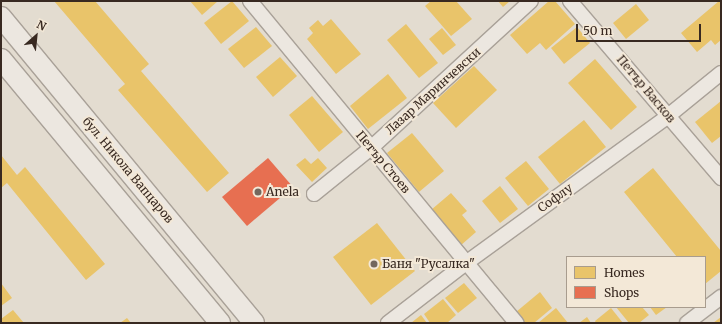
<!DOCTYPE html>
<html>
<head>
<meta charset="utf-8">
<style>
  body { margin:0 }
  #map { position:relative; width:722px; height:324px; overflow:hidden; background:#e3dcd0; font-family:Merriweather,serif }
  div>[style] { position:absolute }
  .homes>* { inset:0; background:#e9c46a }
  .shops>* { inset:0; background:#e76f51 }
  .roads { filter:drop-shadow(1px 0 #a9a198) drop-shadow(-1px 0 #a9a198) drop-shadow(0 1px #a9a198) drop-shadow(0 -1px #a9a198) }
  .street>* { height:14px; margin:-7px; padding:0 7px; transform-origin:7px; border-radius:7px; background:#ece7e0 }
  .secondary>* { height:20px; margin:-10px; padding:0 10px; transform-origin:10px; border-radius:10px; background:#ece7e0 }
  .dots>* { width:11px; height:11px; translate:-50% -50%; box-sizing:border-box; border:2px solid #f3e8d7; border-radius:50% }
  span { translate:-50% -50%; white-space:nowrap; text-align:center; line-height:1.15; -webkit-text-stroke:4px #f3e8d7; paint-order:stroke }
  .street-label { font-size:12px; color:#382921 }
  .poi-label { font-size:12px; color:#382921 }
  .left { translate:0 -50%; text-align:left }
  .frame { position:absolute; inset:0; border:2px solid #382921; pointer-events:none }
  .legend { position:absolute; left:566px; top:256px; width:140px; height:52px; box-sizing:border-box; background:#f3e8d7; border:1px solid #a89c8e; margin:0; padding:5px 7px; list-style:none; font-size:12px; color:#382921 }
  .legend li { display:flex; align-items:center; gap:8px; height:20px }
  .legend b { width:20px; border:1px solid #a89c8e }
  .north { position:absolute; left:16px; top:16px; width:40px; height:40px; -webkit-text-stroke:3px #f3e8d7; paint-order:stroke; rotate:27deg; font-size:11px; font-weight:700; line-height:16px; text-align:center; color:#382921 }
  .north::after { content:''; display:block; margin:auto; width:14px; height:18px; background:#382921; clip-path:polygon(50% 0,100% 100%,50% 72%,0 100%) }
  .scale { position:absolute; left:576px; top:24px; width:125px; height:18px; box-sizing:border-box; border:2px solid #382921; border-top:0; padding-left:5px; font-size:12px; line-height:14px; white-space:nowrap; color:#382921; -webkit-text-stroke:3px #f3e8d7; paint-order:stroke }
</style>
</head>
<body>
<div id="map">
  <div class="homes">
    <div style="clip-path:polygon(54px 1px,95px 1px,149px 64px,141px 71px,229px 173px,207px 192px,118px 90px,125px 84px)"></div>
    <div style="clip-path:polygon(190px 1px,218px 1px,202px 15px)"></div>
    <div style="clip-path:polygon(232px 1px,249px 21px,221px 44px,204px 23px)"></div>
    <div style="clip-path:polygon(431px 1px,456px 1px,472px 19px,451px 36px,425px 6px)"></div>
    <div style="clip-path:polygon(498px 1px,510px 1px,503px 7px)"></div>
    <div style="clip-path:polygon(549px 1px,555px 1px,575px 24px,546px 50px,540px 43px,527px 54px,510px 35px)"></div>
    <div style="clip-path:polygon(719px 1px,721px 1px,721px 40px,715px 45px,711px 40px,697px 52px,681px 33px)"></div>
    <div style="clip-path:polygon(636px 4px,649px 20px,626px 39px,613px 23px)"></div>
    <div style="clip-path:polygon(331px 19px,361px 54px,336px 74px,307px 39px,313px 33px,309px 28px,318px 20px,323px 26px)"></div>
    <div style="clip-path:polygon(406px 24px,438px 63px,419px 78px,387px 40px)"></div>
    <div style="clip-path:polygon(256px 27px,272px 46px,244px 68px,228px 49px)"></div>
    <div style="clip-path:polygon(577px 27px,590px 43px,564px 64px,551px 48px)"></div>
    <div style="clip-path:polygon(442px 28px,456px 45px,443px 55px,429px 39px)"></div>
    <div style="clip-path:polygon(280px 57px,297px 76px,273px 97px,256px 77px)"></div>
    <div style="clip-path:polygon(595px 59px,637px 107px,611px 130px,568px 83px)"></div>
    <div style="clip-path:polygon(474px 66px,497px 90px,456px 128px,433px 103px)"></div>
    <div style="clip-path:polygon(388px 74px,407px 98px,368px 129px,350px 106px)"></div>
    <div style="clip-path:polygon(312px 96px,343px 132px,319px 152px,289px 115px)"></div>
    <div style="clip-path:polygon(721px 101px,721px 136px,712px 143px,695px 122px)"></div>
    <div style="clip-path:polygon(584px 120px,606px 147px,560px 184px,538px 157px)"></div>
    <div style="clip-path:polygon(412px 133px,444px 171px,419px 192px,387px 153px)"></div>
    <div style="clip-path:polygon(1px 155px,17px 175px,25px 167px,105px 264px,86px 280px,7px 183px,1px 188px)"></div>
    <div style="clip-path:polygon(305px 158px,311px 164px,318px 158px,327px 168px,312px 182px,296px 165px)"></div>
    <div style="clip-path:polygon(526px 161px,549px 189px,528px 206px,505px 178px)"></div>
    <div style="clip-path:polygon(653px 168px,721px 251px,721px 271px,705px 284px,705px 257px,677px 257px,624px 192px)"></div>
    <div style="clip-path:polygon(500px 186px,518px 209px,500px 223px,482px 201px)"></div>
    <div style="clip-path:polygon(451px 193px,467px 211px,462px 215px,476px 232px,460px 246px,431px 210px)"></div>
    <div style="clip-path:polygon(377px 223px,415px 271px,371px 305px,333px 257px)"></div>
    <div style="clip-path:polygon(1px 283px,12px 298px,1px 306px)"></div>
    <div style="clip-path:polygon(464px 283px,477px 298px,458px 313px,445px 298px)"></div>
    <div style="clip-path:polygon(540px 292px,552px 308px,534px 323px,525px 323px,516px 312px)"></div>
    <div style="clip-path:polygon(443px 299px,456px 315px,447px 323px,430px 323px,424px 314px)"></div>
    <div style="clip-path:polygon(616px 307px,642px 307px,649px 315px,639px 323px,629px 323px)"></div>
    <div style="clip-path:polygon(650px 307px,667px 307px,656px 315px)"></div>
    <div style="clip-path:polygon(556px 308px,568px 323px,538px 323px)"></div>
    <div style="clip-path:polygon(611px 308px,623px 323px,596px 323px,595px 321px)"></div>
    <div style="clip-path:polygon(13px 310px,24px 323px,1px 323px,1px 319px)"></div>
    <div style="clip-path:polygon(421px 315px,427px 323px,411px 323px)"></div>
    <div style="clip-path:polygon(587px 317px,591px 323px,579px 323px)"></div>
    <div style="clip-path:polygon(721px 317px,721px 323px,713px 323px)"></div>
    <div style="clip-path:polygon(127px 318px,131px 323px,120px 323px)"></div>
  </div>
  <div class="shops">
    <div style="clip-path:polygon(268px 158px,293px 187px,247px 226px,222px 197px)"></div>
  </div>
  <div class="roads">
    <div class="street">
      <div style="left:250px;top:1px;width:418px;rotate:50.4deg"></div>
      <div style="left:570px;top:1px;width:233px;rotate:49.5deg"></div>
      <div style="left:314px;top:194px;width:73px;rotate:-38.9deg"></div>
      <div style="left:371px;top:148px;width:217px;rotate:-42.6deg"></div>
      <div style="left:388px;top:323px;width:98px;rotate:-37.6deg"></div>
      <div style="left:466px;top:263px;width:250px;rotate:-36deg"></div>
      <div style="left:668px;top:116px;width:68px;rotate:-39.1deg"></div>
      <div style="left:687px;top:323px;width:43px;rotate:-37.4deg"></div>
    </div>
    <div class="secondary">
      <div style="left:1px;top:17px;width:397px;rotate:50.4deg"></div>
      <div style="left:1px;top:59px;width:343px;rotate:50.3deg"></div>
    </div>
  </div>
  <div class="dots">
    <div style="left:258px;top:192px;background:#74685e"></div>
    <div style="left:374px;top:264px;background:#74685e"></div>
  </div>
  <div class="street-label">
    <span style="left:646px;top:89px;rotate:50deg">Петър Васков</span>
    <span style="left:433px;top:91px;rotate:-42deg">Лазар Маринчевски</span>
    <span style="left:383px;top:162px;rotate:50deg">Петър Стоев</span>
    <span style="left:128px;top:170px;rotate:50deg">бул. Никола Вапцаров</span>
    <span style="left:555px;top:198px;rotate:-36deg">Софлу</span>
  </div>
  <div class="poi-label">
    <span class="left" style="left:266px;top:192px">Anela</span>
    <span class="left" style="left:382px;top:264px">Баня "Русалка"</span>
  </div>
  <div class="frame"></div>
  <ul class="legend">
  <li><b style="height:11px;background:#e9c46a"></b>Homes</li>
  <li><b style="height:11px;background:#e76f51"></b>Shops</li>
  </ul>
  <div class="north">N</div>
  <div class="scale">50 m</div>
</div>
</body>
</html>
